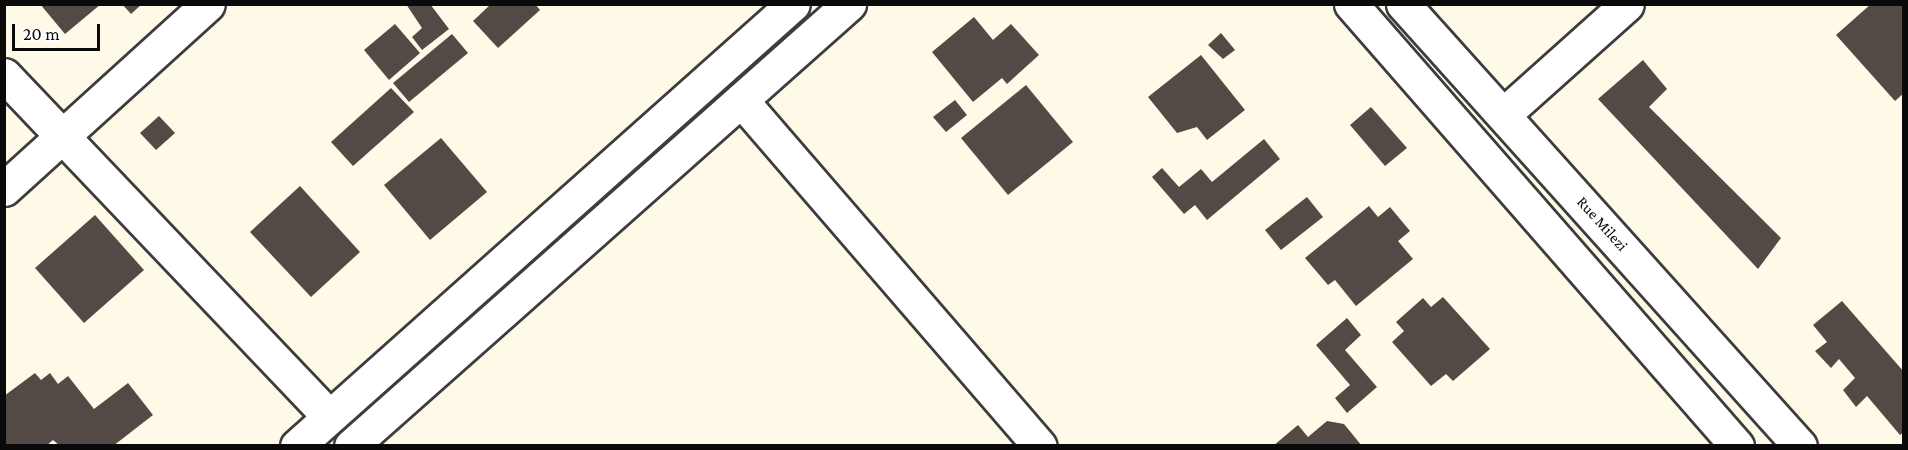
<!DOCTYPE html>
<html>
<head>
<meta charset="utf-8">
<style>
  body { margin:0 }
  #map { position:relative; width:1908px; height:450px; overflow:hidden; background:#fff9e8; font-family:"Crimson Pro",serif }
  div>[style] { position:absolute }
  .building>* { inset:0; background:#534a46 }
  .roads { filter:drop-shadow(2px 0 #3d3d3d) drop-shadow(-2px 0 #3d3d3d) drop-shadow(0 2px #3d3d3d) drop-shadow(0 -2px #3d3d3d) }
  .minor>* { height:33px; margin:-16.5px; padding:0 16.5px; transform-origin:16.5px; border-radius:16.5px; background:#fff }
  span { translate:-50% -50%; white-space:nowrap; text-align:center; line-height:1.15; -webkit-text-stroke:6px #fff; paint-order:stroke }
  .street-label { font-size:16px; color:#0a0a0a }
  .frame { position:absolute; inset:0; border:6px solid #0a0a0a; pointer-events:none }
  .scale { position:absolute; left:12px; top:24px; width:88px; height:27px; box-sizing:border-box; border:3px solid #0a0a0a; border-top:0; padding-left:8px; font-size:18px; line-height:21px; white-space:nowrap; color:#0a0a0a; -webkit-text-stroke:4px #fff; paint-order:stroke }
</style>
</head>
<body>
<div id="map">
  <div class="building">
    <div style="clip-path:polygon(40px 4px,101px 4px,65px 34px)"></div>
    <div style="clip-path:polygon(122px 4px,142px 4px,131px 14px)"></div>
    <div style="clip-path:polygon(406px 4px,430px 4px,449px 29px,422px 50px,412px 37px,422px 28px)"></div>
    <div style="clip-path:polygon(491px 4px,535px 4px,540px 10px,498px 48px,473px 21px)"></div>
    <div style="clip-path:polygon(1871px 4px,1904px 4px,1904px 93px,1895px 101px,1836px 35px)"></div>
    <div style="clip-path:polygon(974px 17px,993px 40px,1011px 24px,1039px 55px,1007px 84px,1002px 78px,973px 102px,932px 52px)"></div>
    <div style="clip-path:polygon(395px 24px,420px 53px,389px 80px,364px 50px)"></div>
    <div style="clip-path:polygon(1221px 33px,1235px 50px,1223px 59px,1208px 45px)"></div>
    <div style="clip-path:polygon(452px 34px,468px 53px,409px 102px,393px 83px)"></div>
    <div style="clip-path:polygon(1201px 55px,1245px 110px,1207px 140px,1197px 127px,1177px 133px,1148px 97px)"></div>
    <div style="clip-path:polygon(1643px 60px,1667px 89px,1649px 107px,1781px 238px,1758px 269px,1598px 99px)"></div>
    <div style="clip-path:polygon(1026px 85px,1073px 142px,1008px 195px,961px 138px)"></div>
    <div style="clip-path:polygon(391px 88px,414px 112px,353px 166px,331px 142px)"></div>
    <div style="clip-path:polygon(955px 100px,967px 115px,946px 132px,933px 117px)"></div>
    <div style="clip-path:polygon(1371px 107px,1407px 148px,1385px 166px,1350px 125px)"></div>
    <div style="clip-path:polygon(159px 116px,175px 133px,156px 150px,140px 133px)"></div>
    <div style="clip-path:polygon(441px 138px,487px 192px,430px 240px,384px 185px)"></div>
    <div style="clip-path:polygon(1264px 139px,1280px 159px,1207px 220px,1195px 205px,1184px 214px,1152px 177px,1162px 168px,1179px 187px,1201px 169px,1212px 182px)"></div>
    <div style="clip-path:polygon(300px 186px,360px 252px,311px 297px,250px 232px)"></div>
    <div style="clip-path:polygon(1307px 197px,1323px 217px,1281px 250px,1265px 230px)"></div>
    <div style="clip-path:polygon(1369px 206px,1378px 217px,1390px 207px,1410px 231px,1398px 241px,1413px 259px,1356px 306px,1335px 280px,1328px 285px,1305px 258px)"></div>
    <div style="clip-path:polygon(95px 215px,144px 270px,84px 323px,35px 268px)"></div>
    <div style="clip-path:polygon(1443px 297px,1490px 349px,1453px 381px,1446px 374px,1431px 386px,1392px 342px,1404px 331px,1396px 322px,1423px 298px,1431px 307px)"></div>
    <div style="clip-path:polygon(1842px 301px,1904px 372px,1904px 432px,1900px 435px,1867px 396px,1856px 407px,1843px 390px,1855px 378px,1839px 359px,1831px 368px,1815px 351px,1827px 342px,1813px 325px)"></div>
    <div style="clip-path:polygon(1347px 318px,1361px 335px,1345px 350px,1377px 387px,1347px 413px,1335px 398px,1350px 385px,1316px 345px)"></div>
    <div style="clip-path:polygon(35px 373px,41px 380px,50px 373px,58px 384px,68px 376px,94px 409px,128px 383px,153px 415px,113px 446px,60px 446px,53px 440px,46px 446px,4px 446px,4px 396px)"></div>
    <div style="clip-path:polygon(1327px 421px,1344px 424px,1362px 446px,1273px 446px,1298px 425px,1308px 437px)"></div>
  </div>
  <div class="roads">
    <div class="minor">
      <div style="left:1351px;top:4px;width:587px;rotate:48.87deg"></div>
      <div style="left:1403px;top:4px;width:594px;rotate:48.07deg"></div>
      <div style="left:4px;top:75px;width:471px;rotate:46.4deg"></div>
      <div style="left:741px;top:100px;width:457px;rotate:49.2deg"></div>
      <div style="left:1503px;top:115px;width:166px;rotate:-41.8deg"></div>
      <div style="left:4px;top:189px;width:275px;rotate:-42.2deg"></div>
      <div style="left:297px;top:446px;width:664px;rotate:-41.71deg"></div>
      <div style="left:351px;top:446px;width:666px;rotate:-41.59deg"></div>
    </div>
  </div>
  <div class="street-label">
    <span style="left:1602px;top:224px;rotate:48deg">Rue Milezi</span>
  </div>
  <div class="frame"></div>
  <div class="scale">20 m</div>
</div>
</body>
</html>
